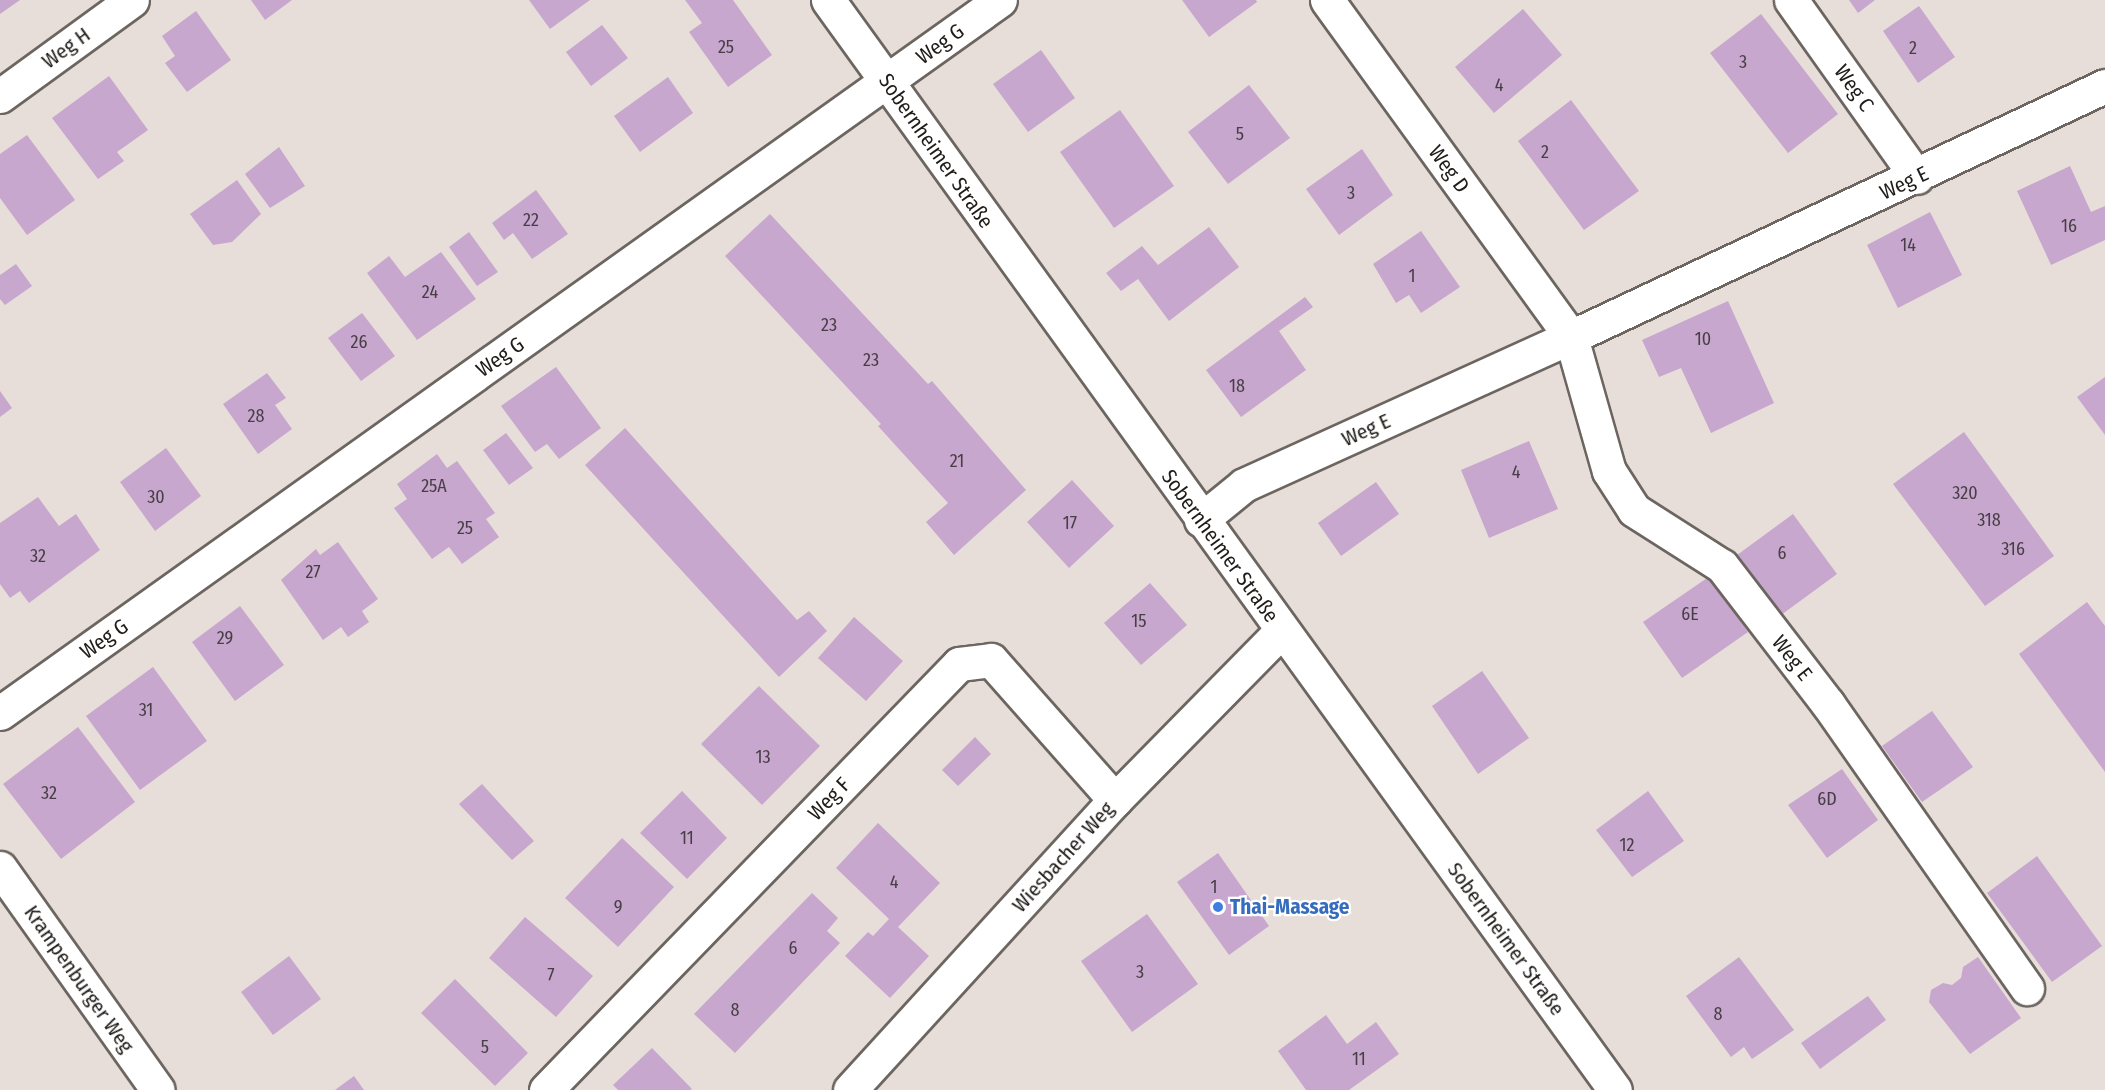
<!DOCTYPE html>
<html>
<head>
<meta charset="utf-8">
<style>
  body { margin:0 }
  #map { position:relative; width:2105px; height:1090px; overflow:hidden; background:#e7ded9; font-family:"Fira Sans Condensed",sans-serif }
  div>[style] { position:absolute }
  .building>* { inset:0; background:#c7a7ce }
  .roads { filter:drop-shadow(2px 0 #6c6560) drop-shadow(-2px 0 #6c6560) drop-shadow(0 2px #6c6560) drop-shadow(0 -2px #6c6560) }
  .minor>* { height:33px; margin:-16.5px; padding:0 16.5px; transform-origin:16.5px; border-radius:16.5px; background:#fff }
  .dots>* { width:16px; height:16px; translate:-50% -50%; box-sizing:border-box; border:3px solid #fff; border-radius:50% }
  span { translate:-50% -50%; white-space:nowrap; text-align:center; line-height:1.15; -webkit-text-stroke:4.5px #fff; paint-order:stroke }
  .number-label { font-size:18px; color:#483e46 }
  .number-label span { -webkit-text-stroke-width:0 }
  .street-label { font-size:21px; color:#1e1b19 }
  .shop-label { font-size:21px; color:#366cbe; font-weight:700 }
  .left { translate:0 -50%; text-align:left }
</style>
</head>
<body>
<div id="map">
  <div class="building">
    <div style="clip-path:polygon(0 0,20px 0,0 14px)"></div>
    <div style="clip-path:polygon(251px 0,292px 0,265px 20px)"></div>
    <div style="clip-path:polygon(529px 0,590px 0,550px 29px)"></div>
    <div style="clip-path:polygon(685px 0,733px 0,772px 55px,728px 87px,689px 32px,702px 23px)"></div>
    <div style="clip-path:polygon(1182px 0,1256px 0,1257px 2px,1209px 37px)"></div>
    <div style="clip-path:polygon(1849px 0,1875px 0,1858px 13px)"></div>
    <div style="clip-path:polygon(1919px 6px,1955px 57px,1918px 83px,1883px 31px)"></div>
    <div style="clip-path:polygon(1523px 9px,1562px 55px,1494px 113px,1455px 67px)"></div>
    <div style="clip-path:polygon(196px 11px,231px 60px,187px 92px,165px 63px,175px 56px,162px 36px)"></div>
    <div style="clip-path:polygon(1761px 14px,1838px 114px,1788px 153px,1710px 53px)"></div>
    <div style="clip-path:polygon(602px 25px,628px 58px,591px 86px,566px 52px)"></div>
    <div style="clip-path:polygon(1041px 50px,1075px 98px,1028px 132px,993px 84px)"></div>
    <div style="clip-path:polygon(109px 76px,148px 130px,117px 152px,124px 161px,98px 179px,52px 118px)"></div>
    <div style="clip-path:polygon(668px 77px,693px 113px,640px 152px,614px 116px)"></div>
    <div style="clip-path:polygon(1249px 85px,1290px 138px,1228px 184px,1188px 132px)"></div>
    <div style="clip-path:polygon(1571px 100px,1639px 191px,1584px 230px,1518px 141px)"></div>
    <div style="clip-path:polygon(1120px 110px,1174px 186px,1114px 228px,1060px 152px)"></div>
    <div style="clip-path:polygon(27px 135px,75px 200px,27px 235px,0 198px,0 154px)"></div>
    <div style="clip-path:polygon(279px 147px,305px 186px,270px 208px,245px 174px)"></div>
    <div style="clip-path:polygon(1362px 149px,1393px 195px,1339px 235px,1306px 189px)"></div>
    <div style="clip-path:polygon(2070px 166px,2091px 212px,2105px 206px,2105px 240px,2051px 265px,2017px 191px)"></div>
    <div style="clip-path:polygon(237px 180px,261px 214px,232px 242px,213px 245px,190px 214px)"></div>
    <div style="clip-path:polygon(536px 190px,568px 234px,532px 259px,513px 233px,504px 240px,492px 223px)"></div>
    <div style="clip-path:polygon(1930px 212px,1962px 275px,1898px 308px,1867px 245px)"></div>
    <div style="clip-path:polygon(770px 214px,928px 384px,932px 381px,1026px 490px,954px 555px,926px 522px,948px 503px,878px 426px,881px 424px,725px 256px)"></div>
    <div style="clip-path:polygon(1209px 227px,1239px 267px,1169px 321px,1138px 279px,1121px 291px,1106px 273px,1142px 246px,1158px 265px)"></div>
    <div style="clip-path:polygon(1421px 231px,1460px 287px,1421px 313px,1409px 295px,1396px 303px,1373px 264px)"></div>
    <div style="clip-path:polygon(469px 232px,498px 272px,477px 286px,449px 247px)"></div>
    <div style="clip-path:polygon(441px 252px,476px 299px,417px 340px,367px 273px,389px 256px,405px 277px)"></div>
    <div style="clip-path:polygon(16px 264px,32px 286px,5px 305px,0 299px,0 275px)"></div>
    <div style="clip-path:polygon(1305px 297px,1313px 307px,1279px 331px,1306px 370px,1241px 417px,1206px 370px)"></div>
    <div style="clip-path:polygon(1728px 301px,1774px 403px,1711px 433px,1681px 368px,1659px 377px,1642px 340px)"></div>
    <div style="clip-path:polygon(362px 313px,395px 356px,361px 381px,328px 338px)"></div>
    <div style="clip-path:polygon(556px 367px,601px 428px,559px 459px,547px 444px,535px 452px,501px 406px)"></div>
    <div style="clip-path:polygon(267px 373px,286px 398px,275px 405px,292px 429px,258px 454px,223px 404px)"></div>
    <div style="clip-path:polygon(2105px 377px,2105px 435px,2077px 397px)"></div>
    <div style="clip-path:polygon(0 391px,12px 408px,0 417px)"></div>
    <div style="clip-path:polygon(625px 428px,797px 620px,809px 611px,827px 631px,779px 677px,585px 465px)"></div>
    <div style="clip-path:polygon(1964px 432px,2054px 556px,1985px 606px,1893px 484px)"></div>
    <div style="clip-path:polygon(506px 433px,533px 468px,509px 485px,483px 450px)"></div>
    <div style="clip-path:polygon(1529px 441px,1558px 509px,1489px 538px,1461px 470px)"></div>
    <div style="clip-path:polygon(166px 448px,201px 496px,155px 531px,120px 482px)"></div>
    <div style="clip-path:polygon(437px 454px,447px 468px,457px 461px,495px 513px,486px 519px,499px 537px,462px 564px,449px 547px,432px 559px,394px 508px,407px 499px,397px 484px)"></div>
    <div style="clip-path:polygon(1072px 480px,1114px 526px,1069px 568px,1027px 522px)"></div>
    <div style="clip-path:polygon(1376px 482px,1399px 514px,1341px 556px,1318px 523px)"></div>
    <div style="clip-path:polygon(38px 497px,59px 526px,76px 514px,100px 550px,29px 603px,20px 591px,10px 598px,0 584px,0 523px)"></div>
    <div style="clip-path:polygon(1793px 514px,1837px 574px,1777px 618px,1733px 558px)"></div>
    <div style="clip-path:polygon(338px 542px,378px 599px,362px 611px,369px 622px,348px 637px,341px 627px,323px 640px,281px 580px,316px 549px,320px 555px)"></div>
    <div style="clip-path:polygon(1710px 576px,1748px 632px,1682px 678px,1643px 622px)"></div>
    <div style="clip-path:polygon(1150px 583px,1187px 625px,1141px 665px,1104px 623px)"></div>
    <div style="clip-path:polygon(2087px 602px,2105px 626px,2105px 772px,2019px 654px)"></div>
    <div style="clip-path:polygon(240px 606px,284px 665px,235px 701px,192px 642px)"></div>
    <div style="clip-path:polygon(854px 617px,903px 661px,866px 701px,818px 658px)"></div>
    <div style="clip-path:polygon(153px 667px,207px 741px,140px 790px,86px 716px)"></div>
    <div style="clip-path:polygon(1482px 671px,1529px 738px,1478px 774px,1432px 706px)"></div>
    <div style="clip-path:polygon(759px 686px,820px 746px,762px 805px,701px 744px)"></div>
    <div style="clip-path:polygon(1932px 711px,1973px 767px,1922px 802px,1882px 746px)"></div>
    <div style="clip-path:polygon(78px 727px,135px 802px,61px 859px,3px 784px)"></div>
    <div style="clip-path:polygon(975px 737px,991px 754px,958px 786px,942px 770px)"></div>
    <div style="clip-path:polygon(1842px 769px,1878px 820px,1827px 858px,1788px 805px)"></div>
    <div style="clip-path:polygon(482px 784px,534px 841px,512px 860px,459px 804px)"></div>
    <div style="clip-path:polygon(682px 791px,727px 838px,687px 879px,640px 833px)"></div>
    <div style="clip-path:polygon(1648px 791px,1684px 841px,1632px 877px,1596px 830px)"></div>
    <div style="clip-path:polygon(878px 823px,940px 883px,898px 927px,929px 956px,890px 998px,845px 956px,868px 932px,873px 936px,889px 919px,836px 868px)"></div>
    <div style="clip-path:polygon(622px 838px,674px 887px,618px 947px,565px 898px)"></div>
    <div style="clip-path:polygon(1218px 853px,1269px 926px,1229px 955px,1177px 882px)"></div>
    <div style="clip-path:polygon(2037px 856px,2102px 946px,2052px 982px,1987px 893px)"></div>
    <div style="clip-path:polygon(812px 893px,838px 918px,827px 931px,840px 943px,735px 1053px,694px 1014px)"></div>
    <div style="clip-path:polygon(1147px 914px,1198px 984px,1132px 1032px,1081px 961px)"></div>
    <div style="clip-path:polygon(525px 917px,593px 976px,556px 1017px,489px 958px)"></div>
    <div style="clip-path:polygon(289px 956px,321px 999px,273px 1035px,241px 992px)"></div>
    <div style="clip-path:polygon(1739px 957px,1794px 1030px,1752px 1059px,1744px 1047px,1731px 1057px,1686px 996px)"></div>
    <div style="clip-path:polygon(1978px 957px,2021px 1018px,1970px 1054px,1929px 1002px,1931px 990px,1943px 983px,1952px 985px,1961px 978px,1963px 967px)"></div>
    <div style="clip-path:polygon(455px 979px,528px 1053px,495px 1086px,421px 1013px)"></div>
    <div style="clip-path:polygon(1868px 996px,1886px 1020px,1820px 1069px,1801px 1043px)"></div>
    <div style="clip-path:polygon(1326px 1015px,1347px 1044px,1376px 1022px,1399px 1054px,1349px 1090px,1306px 1090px,1278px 1051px)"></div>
    <div style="clip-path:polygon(652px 1048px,692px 1089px,690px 1090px,618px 1090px,613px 1085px)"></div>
    <div style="clip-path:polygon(354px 1076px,364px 1090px,335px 1090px)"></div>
  </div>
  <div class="roads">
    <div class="minor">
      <div style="left:828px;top:0;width:1344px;rotate:54.17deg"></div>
      <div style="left:1327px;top:0;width:416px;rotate:54.1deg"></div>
      <div style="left:1571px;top:337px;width:139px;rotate:74.2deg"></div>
      <div style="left:1609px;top:471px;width:46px;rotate:57.3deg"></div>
      <div style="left:1634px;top:510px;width:104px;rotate:32.5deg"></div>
      <div style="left:1722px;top:566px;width:174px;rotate:52.5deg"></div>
      <div style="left:1828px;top:704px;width:347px;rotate:55deg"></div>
      <div style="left:1791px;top:0;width:217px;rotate:54.6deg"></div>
      <div style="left:0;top:96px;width:163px;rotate:-36deg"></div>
      <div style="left:1201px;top:520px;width:55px;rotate:-39.1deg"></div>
      <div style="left:1244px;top:485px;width:359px;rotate:-24.4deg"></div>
      <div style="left:1571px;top:337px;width:590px;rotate:-25.18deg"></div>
      <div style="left:0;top:713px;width:1228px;rotate:-35.49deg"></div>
      <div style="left:0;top:868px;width:272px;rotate:54.6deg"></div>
      <div style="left:546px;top:1090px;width:593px;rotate:-45.89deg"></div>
      <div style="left:959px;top:664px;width:32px;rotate:-7deg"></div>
      <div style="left:991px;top:660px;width:187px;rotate:48.5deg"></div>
      <div style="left:850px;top:1090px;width:393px;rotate:-47.6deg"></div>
      <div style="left:1115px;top:800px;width:237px;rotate:-45.5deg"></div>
    </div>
  </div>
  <div class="dots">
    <div style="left:1218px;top:907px;background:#3f7fe0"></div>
  </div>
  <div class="number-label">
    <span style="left:726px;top:47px">25</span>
    <span style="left:1913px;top:48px">2</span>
    <span style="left:1743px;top:62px">3</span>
    <span style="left:1499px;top:85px">4</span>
    <span style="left:1240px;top:134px">5</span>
    <span style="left:1545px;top:152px">2</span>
    <span style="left:1351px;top:193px">3</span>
    <span style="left:531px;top:220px">22</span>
    <span style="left:2069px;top:226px">16</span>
    <span style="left:1908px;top:245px">14</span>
    <span style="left:1412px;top:276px">1</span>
    <span style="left:430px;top:292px">24</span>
    <span style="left:829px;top:325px">23</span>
    <span style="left:1703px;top:339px">10</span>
    <span style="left:359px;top:342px">26</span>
    <span style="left:871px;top:360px">23</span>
    <span style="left:1237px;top:386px">18</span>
    <span style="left:256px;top:416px">28</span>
    <span style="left:957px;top:461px">21</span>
    <span style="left:1516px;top:472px">4</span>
    <span style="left:434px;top:486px">25A</span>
    <span style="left:1965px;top:493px">320</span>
    <span style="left:156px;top:497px">30</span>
    <span style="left:1989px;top:520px">318</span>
    <span style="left:1070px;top:523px">17</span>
    <span style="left:465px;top:528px">25</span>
    <span style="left:2013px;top:549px">316</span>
    <span style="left:1782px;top:553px">6</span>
    <span style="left:38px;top:556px">32</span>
    <span style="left:313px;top:572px">27</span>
    <span style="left:1690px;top:614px">6E</span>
    <span style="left:1139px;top:621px">15</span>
    <span style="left:225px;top:638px">29</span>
    <span style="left:146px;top:710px">31</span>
    <span style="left:763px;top:757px">13</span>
    <span style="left:49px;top:793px">32</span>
    <span style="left:1827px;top:799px">6D</span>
    <span style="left:687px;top:838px">11</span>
    <span style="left:1627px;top:845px">12</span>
    <span style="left:894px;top:882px">4</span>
    <span style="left:1214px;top:887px">1</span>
    <span style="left:618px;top:907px">9</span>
    <span style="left:793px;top:948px">6</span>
    <span style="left:1140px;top:972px">3</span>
    <span style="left:551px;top:975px">7</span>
    <span style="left:735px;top:1010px">8</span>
    <span style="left:1718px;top:1014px">8</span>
    <span style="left:485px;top:1047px">5</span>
    <span style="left:1359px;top:1059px">11</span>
  </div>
  <div class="street-label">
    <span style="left:940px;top:44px;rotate:-36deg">Weg G</span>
    <span style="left:66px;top:48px;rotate:-36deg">Weg H</span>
    <span style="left:1854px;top:88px;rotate:55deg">Weg C</span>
    <span style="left:936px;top:151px;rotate:55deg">Sobernheimer Straße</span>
    <span style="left:1449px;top:169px;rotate:54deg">Weg D</span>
    <span style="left:1904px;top:183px;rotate:-25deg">Weg E</span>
    <span style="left:500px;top:357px;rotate:-35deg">Weg G</span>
    <span style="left:1366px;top:430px;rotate:-24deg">Weg E</span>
    <span style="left:1220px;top:546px;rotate:54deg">Sobernheimer Straße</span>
    <span style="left:104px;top:639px;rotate:-35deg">Weg G</span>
    <span style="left:1792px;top:658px;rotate:52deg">Weg E</span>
    <span style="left:829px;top:799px;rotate:-46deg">Weg F</span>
    <span style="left:1063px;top:857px;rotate:-48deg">Wiesbacher Weg</span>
    <span style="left:1506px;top:939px;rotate:54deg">Sobernheimer Straße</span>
    <span style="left:79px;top:979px;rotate:55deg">Krampenburger Weg</span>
  </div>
  <div class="shop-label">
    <span class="left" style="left:1230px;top:907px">Thai-Massage</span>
  </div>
</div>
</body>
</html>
